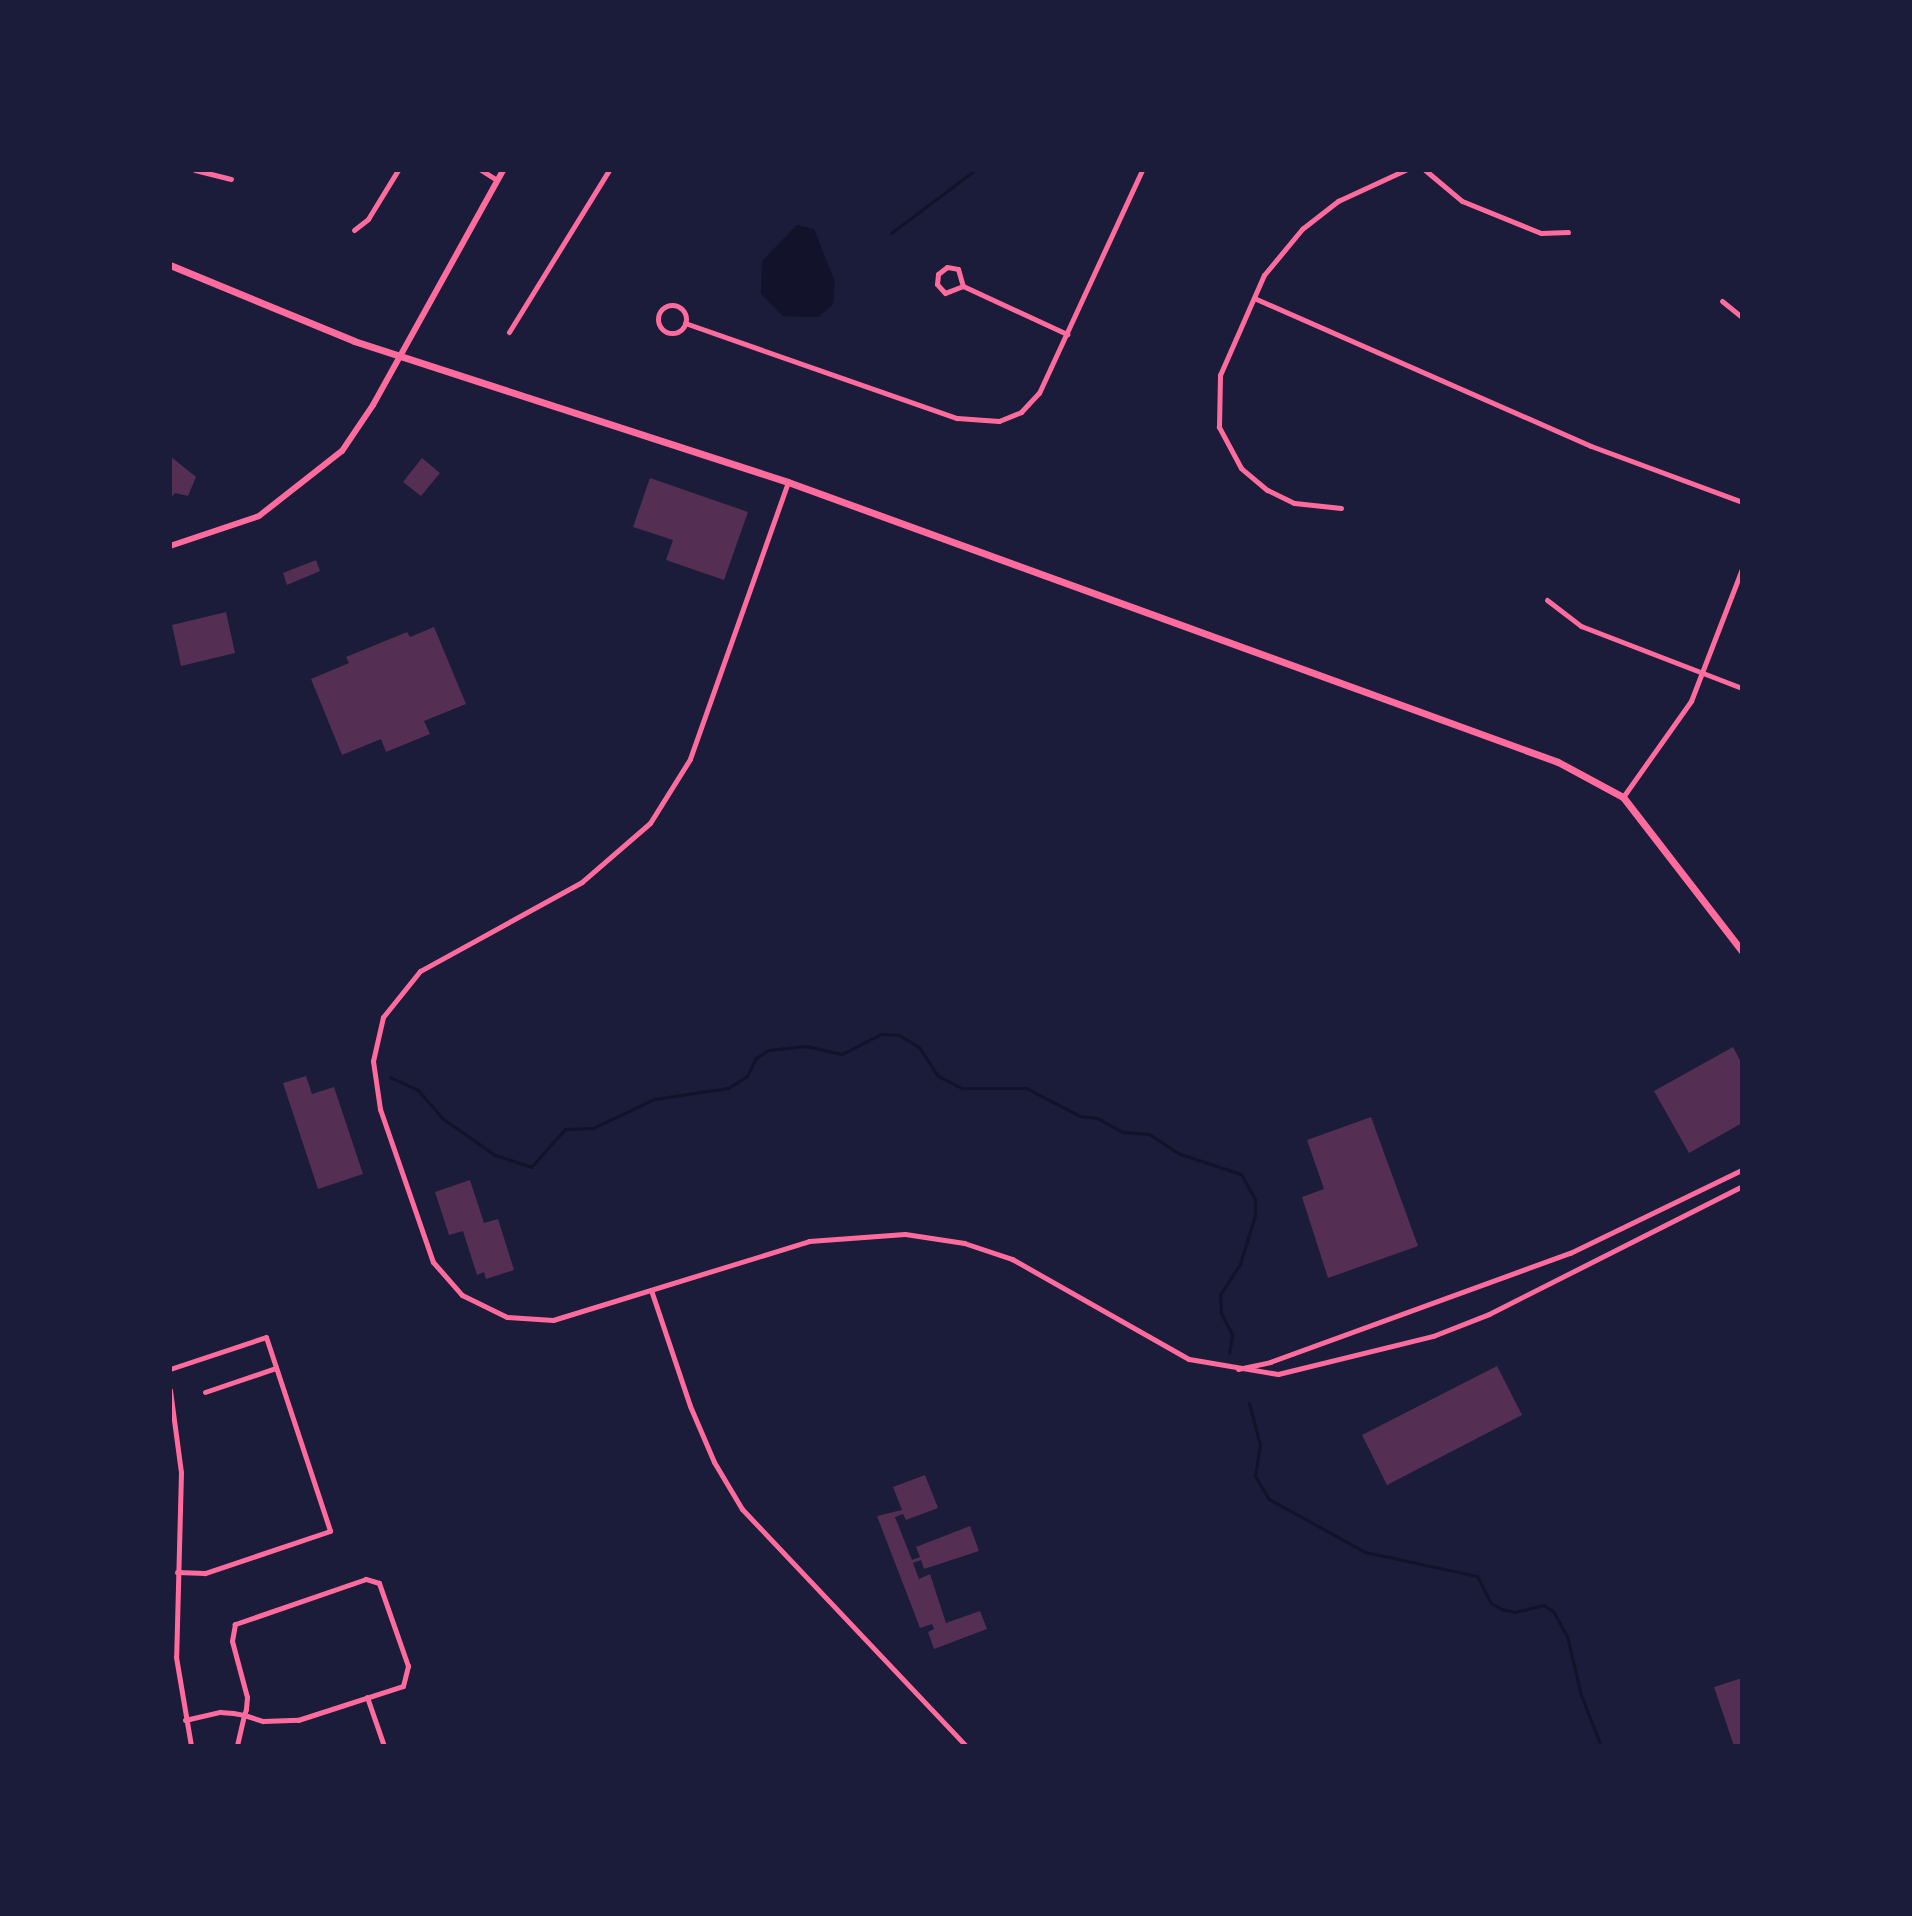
<!DOCTYPE html>
<html>
<head>
<meta charset="utf-8">
<style>
  body { margin:0 }
  #map { position:relative; width:1912px; height:1916px; overflow:hidden; background:#1b1b3a; font-family:Karla,sans-serif }
  div>[style] { position:absolute }
  .water>* { inset:0; background:#12122b }
  .stream>* { height:3px; margin:-1.5px; padding:0 1.5px; transform-origin:1.5px; border-radius:1.5px; background:#12122b }
  .building>* { inset:0; background:#542f53 }
  .minor>* { height:5px; margin:-2.5px; padding:0 2.5px; transform-origin:2.5px; border-radius:2.5px; background:#ff6b9d }
  .minor>.ring { margin:-2.5px; padding:0; box-sizing:content-box; background:none; border:5px solid #ff6b9d; border-radius:50% }
  .tertiary>* { height:6px; margin:-3px; padding:0 3px; transform-origin:3px; border-radius:3px; background:#ff6b9d }
  .secondary>* { height:7px; margin:-3.5px; padding:0 3.5px; transform-origin:3.5px; border-radius:3.5px; background:#ff6b9d }
  span { translate:-50% -50%; white-space:nowrap; text-align:center; line-height:1.15; -webkit-text-stroke:6px #1b1b3a; paint-order:stroke }
  .frame { position:absolute; inset:0; border:172px solid #1b1b3a; pointer-events:none }
</style>
</head>
<body>
<div id="map">
  <div class="water">
    <div style="clip-path:polygon(797px 225px,814px 229px,835px 282px,833px 304px,819px 317px,783px 316px,761px 294px,762px 261px)"></div>
  </div>
  <div class="stream">
    <div style="left:891px;top:233px;width:105px;rotate:-36.9deg"></div>
    <div style="left:390px;top:1077px;width:31px;rotate:25deg"></div>
    <div style="left:418px;top:1090px;width:37px;rotate:49deg"></div>
    <div style="left:442px;top:1118px;width:65px;rotate:34.9deg"></div>
    <div style="left:495px;top:1155px;width:38px;rotate:18deg"></div>
    <div style="left:531px;top:1167px;width:51px;rotate:-48.2deg"></div>
    <div style="left:565px;top:1129px;width:28px;rotate:-2deg"></div>
    <div style="left:593px;top:1128px;width:68px;rotate:-25.4deg"></div>
    <div style="left:654px;top:1099px;width:75px;rotate:-8.5deg"></div>
    <div style="left:728px;top:1088px;width:22px;rotate:-32deg"></div>
    <div style="left:747px;top:1076px;width:20px;rotate:-63deg"></div>
    <div style="left:756px;top:1058px;width:14px;rotate:-34deg"></div>
    <div style="left:768px;top:1050px;width:38px;rotate:-6deg"></div>
    <div style="left:806px;top:1046px;width:37px;rotate:13deg"></div>
    <div style="left:842px;top:1054px;width:44px;rotate:-27.1deg"></div>
    <div style="left:881px;top:1034px;width:18px;rotate:3deg"></div>
    <div style="left:899px;top:1035px;width:23px;rotate:31deg"></div>
    <div style="left:919px;top:1047px;width:35px;rotate:57deg"></div>
    <div style="left:938px;top:1076px;width:27px;rotate:27deg"></div>
    <div style="left:962px;top:1088px;width:64px"></div>
    <div style="left:1026px;top:1088px;width:61px;rotate:27.4deg"></div>
    <div style="left:1080px;top:1116px;width:17px;rotate:7deg"></div>
    <div style="left:1097px;top:1118px;width:29px;rotate:29deg"></div>
    <div style="left:1122px;top:1132px;width:27px;rotate:4deg"></div>
    <div style="left:1149px;top:1134px;width:37px;rotate:33deg"></div>
    <div style="left:1180px;top:1154px;width:64px;rotate:18.2deg"></div>
    <div style="left:1241px;top:1174px;width:29px;rotate:61deg"></div>
    <div style="left:1255px;top:1199px;width:16px;rotate:90deg"></div>
    <div style="left:1255px;top:1215px;width:51px;rotate:107deg"></div>
    <div style="left:1240px;top:1264px;width:37px;rotate:123deg"></div>
    <div style="left:1220px;top:1295px;width:18px;rotate:87deg"></div>
    <div style="left:1221px;top:1313px;width:25px;rotate:63deg"></div>
    <div style="left:1232px;top:1335px;width:18px;rotate:99deg"></div>
    <div style="left:1249px;top:1403px;width:43px;rotate:75.3deg"></div>
    <div style="left:1260px;top:1445px;width:31px;rotate:99deg"></div>
    <div style="left:1255px;top:1476px;width:27px;rotate:59deg"></div>
    <div style="left:1269px;top:1499px;width:110px;rotate:28.9deg"></div>
    <div style="left:1365px;top:1552px;width:115px;rotate:12.1deg"></div>
    <div style="left:1477px;top:1576px;width:30px;rotate:63deg"></div>
    <div style="left:1491px;top:1603px;width:13px;rotate:29deg"></div>
    <div style="left:1502px;top:1609px;width:13px;rotate:13deg"></div>
    <div style="left:1515px;top:1612px;width:29px;rotate:-14deg"></div>
    <div style="left:1543px;top:1605px;width:12px;rotate:31deg"></div>
    <div style="left:1553px;top:1611px;width:29px;rotate:61deg"></div>
    <div style="left:1567px;top:1636px;width:61px;rotate:76.7deg"></div>
    <div style="left:1581px;top:1695px;width:55px;rotate:68.6deg"></div>
  </div>
  <div class="building">
    <div style="clip-path:polygon(170px 456px,196px 477px,188px 496px,175px 493px,170px 499px)"></div>
    <div style="clip-path:polygon(422px 458px,440px 473px,421px 496px,403px 482px)"></div>
    <div style="clip-path:polygon(650px 478px,748px 512px,724px 580px,666px 560px,673px 540px,633px 527px)"></div>
    <div style="clip-path:polygon(316px 560px,320px 571px,287px 585px,283px 573px)"></div>
    <div style="clip-path:polygon(226px 612px,235px 653px,181px 666px,172px 625px)"></div>
    <div style="clip-path:polygon(434px 627px,466px 704px,424px 721px,430px 734px,386px 752px,381px 739px,342px 755px,311px 679px,349px 663px,346px 657px,407px 632px,410px 637px)"></div>
    <div style="clip-path:polygon(1733px 1047px,1742px 1064px,1742px 1123px,1689px 1153px,1654px 1091px)"></div>
    <div style="clip-path:polygon(306px 1076px,312px 1094px,334px 1087px,363px 1174px,318px 1189px,283px 1083px)"></div>
    <div style="clip-path:polygon(1371px 1117px,1418px 1246px,1328px 1278px,1302px 1197px,1324px 1189px,1307px 1140px)"></div>
    <div style="clip-path:polygon(470px 1180px,484px 1223px,498px 1219px,514px 1270px,486px 1279px,484px 1272px,477px 1275px,463px 1231px,449px 1235px,435px 1192px)"></div>
    <div style="clip-path:polygon(1497px 1366px,1522px 1415px,1387px 1485px,1362px 1435px)"></div>
    <div style="clip-path:polygon(925px 1475px,938px 1508px,906px 1520px,903px 1514px,895px 1517px,912px 1560px,920px 1557px,916px 1547px,970px 1526px,979px 1551px,924px 1569px,921px 1560px,913px 1563px,919px 1579px,930px 1574px,946px 1623px,980px 1611px,987px 1629px,934px 1649px,928px 1632px,934px 1629px,932px 1624px,920px 1628px,877px 1516px,902px 1510px,893px 1487px)"></div>
    <div style="clip-path:polygon(1742px 1678px,1742px 1744px,1734px 1746px,1714px 1687px)"></div>
  </div>
  <div class="minor">
    <div style="left:195px;top:170px;width:37px;rotate:14deg"></div>
    <div style="left:481px;top:170px;width:19px;rotate:32deg"></div>
    <div style="left:1425px;top:170px;width:48px;rotate:40deg"></div>
    <div style="left:1462px;top:201px;width:85px;rotate:22.1deg"></div>
    <div style="left:1541px;top:233px;width:27px;rotate:-2deg"></div>
    <div style="left:354px;top:230px;width:18px;rotate:-38deg"></div>
    <div style="left:368px;top:219px;width:57px;rotate:-58.5deg"></div>
    <div style="left:963px;top:286px;width:19px;rotate:159deg"></div>
    <div style="left:945px;top:293px;width:12px;rotate:-132deg"></div>
    <div style="left:937px;top:284px;width:10px;rotate:-84deg"></div>
    <div style="left:938px;top:274px;width:11px;rotate:-38deg"></div>
    <div style="left:947px;top:267px;width:11px;rotate:10deg"></div>
    <div style="left:958px;top:269px;width:18px;rotate:74deg"></div>
    <div style="left:963px;top:286px;width:115px;rotate:24.8deg"></div>
    <div style="left:1254px;top:298px;width:368px;rotate:23.7deg"></div>
    <div style="left:1591px;top:446px;width:161px;rotate:20.3deg"></div>
    <div style="left:1722px;top:301px;width:26px;rotate:39deg"></div>
    <div class="ring" style="left:658px;top:305px;width:23px;height:23px"></div>
    <div style="left:685px;top:323px;width:288px;rotate:19.3deg"></div>
    <div style="left:957px;top:418px;width:42px;rotate:4.1deg"></div>
    <div style="left:999px;top:421px;width:24px;rotate:-22deg"></div>
    <div style="left:1021px;top:412px;width:26px;rotate:-47deg"></div>
    <div style="left:1039px;top:393px;width:246px;rotate:-65.2deg"></div>
    <div style="left:509px;top:332px;width:190px;rotate:-58.3deg"></div>
    <div style="left:788px;top:482px;width:294px;rotate:109.5deg"></div>
    <div style="left:690px;top:759px;width:75px;rotate:122deg"></div>
    <div style="left:650px;top:823px;width:90px;rotate:139.1deg"></div>
    <div style="left:582px;top:882px;width:185px;rotate:151.2deg"></div>
    <div style="left:420px;top:971px;width:59px;rotate:128.8deg"></div>
    <div style="left:383px;top:1017px;width:45px;rotate:102.8deg"></div>
    <div style="left:373px;top:1061px;width:49px;rotate:81.7deg"></div>
    <div style="left:380px;top:1109px;width:162px;rotate:70.9deg"></div>
    <div style="left:433px;top:1262px;width:44px;rotate:48.7deg"></div>
    <div style="left:462px;top:1295px;width:50px;rotate:26.1deg"></div>
    <div style="left:507px;top:1317px;width:46px;rotate:3.7deg"></div>
    <div style="left:553px;top:1320px;width:268px;rotate:-17.1deg"></div>
    <div style="left:809px;top:1241px;width:96px;rotate:-4.2deg"></div>
    <div style="left:905px;top:1234px;width:60px;rotate:8.7deg"></div>
    <div style="left:964px;top:1243px;width:51px;rotate:18.4deg"></div>
    <div style="left:1012px;top:1259px;width:203px;rotate:29.5deg"></div>
    <div style="left:1189px;top:1359px;width:90px;rotate:9.6deg"></div>
    <div style="left:1278px;top:1374px;width:160px;rotate:-13.8deg"></div>
    <div style="left:1433px;top:1336px;width:60px;rotate:-21.4deg"></div>
    <div style="left:1489px;top:1314px;width:284px;rotate:-26.8deg"></div>
    <div style="left:1341px;top:508px;width:47px;rotate:-173.9deg"></div>
    <div style="left:1294px;top:503px;width:30px;rotate:-154deg"></div>
    <div style="left:1267px;top:490px;width:34px;rotate:-140deg"></div>
    <div style="left:1241px;top:468px;width:47px;rotate:-118.2deg"></div>
    <div style="left:1219px;top:427px;width:52px;rotate:-88.9deg"></div>
    <div style="left:1220px;top:375px;width:109px;rotate:-66.3deg"></div>
    <div style="left:1264px;top:275px;width:60px;rotate:-50.4deg"></div>
    <div style="left:1302px;top:229px;width:46px;rotate:-37.9deg"></div>
    <div style="left:1338px;top:201px;width:74px;rotate:-24.8deg"></div>
    <div style="left:1547px;top:600px;width:43px;rotate:37.4deg"></div>
    <div style="left:1581px;top:626px;width:173px;rotate:21.1deg"></div>
    <div style="left:1623px;top:797px;width:118px;rotate:-54.7deg"></div>
    <div style="left:1691px;top:701px;width:142px;rotate:-68.9deg"></div>
    <div style="left:651px;top:1290px;width:122px;rotate:71.4deg"></div>
    <div style="left:690px;top:1406px;width:61px;rotate:66.8deg"></div>
    <div style="left:714px;top:1462px;width:55px;rotate:59.2deg"></div>
    <div style="left:742px;top:1509px;width:326px;rotate:46.6deg"></div>
    <div style="left:170px;top:1369px;width:101px;rotate:-18.4deg"></div>
    <div style="left:266px;top:1337px;width:204px;rotate:71.7deg"></div>
    <div style="left:330px;top:1531px;width:132px;rotate:161.4deg"></div>
    <div style="left:205px;top:1573px;width:28px;rotate:-178deg"></div>
    <div style="left:1238px;top:1369px;width:33px;rotate:-12deg"></div>
    <div style="left:1270px;top:1362px;width:319px;rotate:-20deg"></div>
    <div style="left:1570px;top:1253px;width:191px;rotate:-25.8deg"></div>
    <div style="left:170px;top:1390px;width:83px;rotate:82.4deg"></div>
    <div style="left:181px;top:1472px;width:185px;rotate:91.5deg"></div>
    <div style="left:176px;top:1657px;width:90px;rotate:80.4deg"></div>
    <div style="left:205px;top:1392px;width:75px;rotate:-18.7deg"></div>
    <div style="left:367px;top:1697px;width:52px;rotate:70.9deg"></div>
    <div style="left:185px;top:1720px;width:36px;rotate:-13deg"></div>
    <div style="left:220px;top:1712px;width:13px;rotate:4deg"></div>
    <div style="left:233px;top:1713px;width:11px;rotate:10deg"></div>
    <div style="left:244px;top:1715px;width:20px;rotate:18deg"></div>
    <div style="left:263px;top:1721px;width:35px;rotate:-2deg"></div>
    <div style="left:298px;top:1720px;width:110px;rotate:-17.9deg"></div>
    <div style="left:403px;top:1686px;width:21px;rotate:-76deg"></div>
    <div style="left:408px;top:1666px;width:88px;rotate:-109.3deg"></div>
    <div style="left:379px;top:1583px;width:14px;rotate:-163deg"></div>
    <div style="left:366px;top:1579px;width:139px;rotate:161deg"></div>
    <div style="left:235px;top:1624px;width:17px;rotate:100deg"></div>
    <div style="left:232px;top:1641px;width:58px;rotate:75deg"></div>
    <div style="left:247px;top:1697px;width:12px;rotate:95deg"></div>
    <div style="left:246px;top:1709px;width:6px;rotate:108deg"></div>
    <div style="left:244px;top:1715px;width:32px;rotate:103deg"></div>
  </div>
  <div class="tertiary">
    <div style="left:170px;top:546px;width:94px;rotate:-18.6deg"></div>
    <div style="left:259px;top:516px;width:105px;rotate:-38.1deg"></div>
    <div style="left:342px;top:451px;width:55px;rotate:-56deg"></div>
    <div style="left:373px;top:405px;width:269px;rotate:-61deg"></div>
  </div>
  <div class="secondary">
    <div style="left:170px;top:265px;width:199px;rotate:22.4deg"></div>
    <div style="left:354px;top:341px;width:456px;rotate:18deg"></div>
    <div style="left:788px;top:482px;width:819px;rotate:19.98deg"></div>
    <div style="left:1558px;top:762px;width:74px;rotate:28.3deg"></div>
    <div style="left:1623px;top:797px;width:195px;rotate:52.3deg"></div>
  </div>
  <div class="frame"></div>
</div>
</body>
</html>
